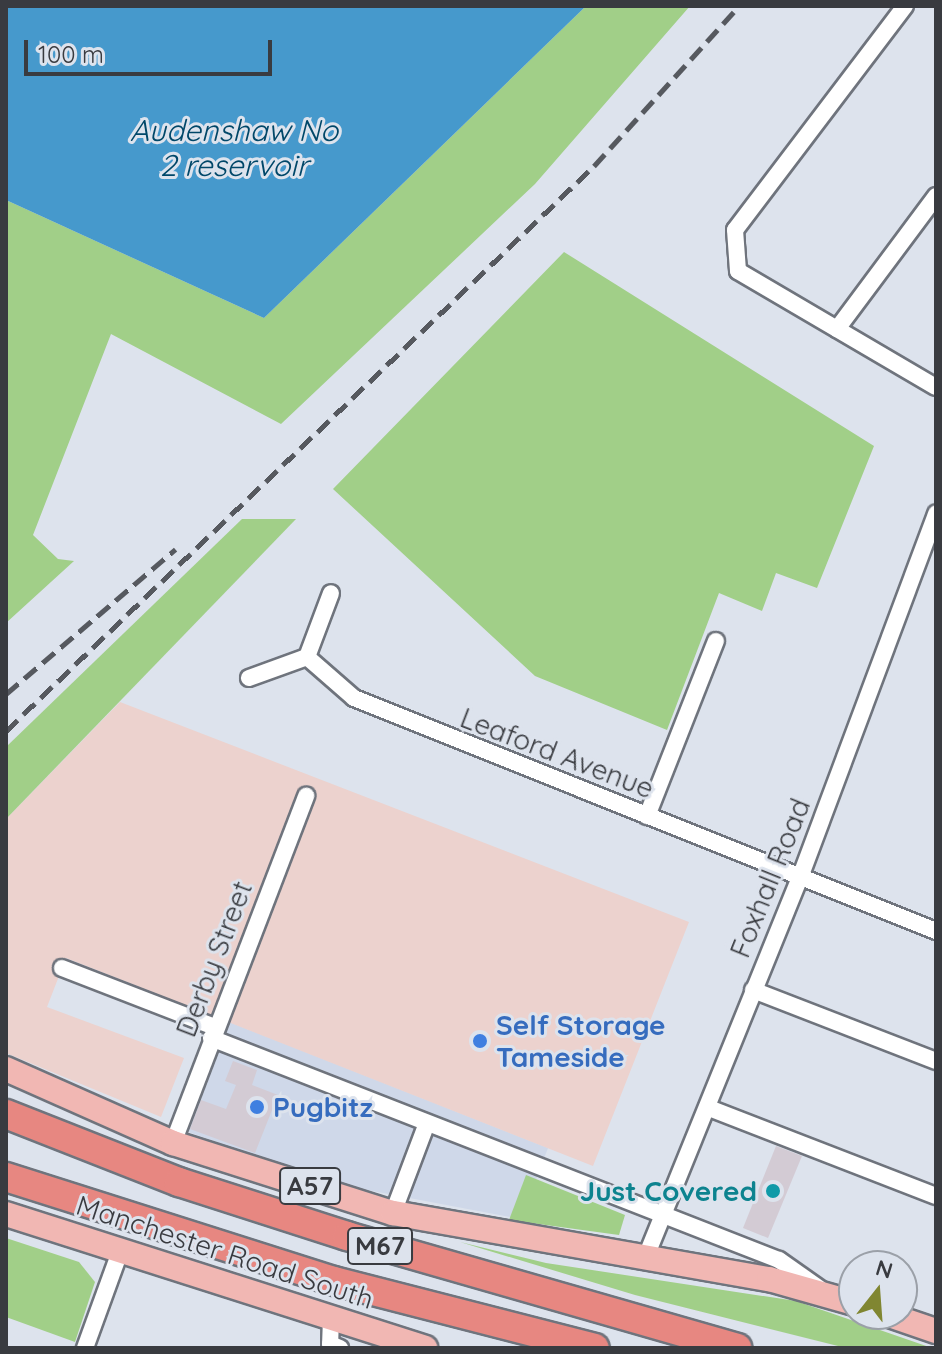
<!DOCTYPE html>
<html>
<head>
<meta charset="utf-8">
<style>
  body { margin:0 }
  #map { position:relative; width:942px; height:1354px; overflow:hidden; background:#dde3ed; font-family:Quicksand,sans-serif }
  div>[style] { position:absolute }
  .built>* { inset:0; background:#cfd8e9 }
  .industrial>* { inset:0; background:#ecd2ce }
  .green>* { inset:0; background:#a1cf88 }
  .water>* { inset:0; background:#4699cc }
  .building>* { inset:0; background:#d3cbd4 }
  .roads { filter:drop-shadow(2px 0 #6f747d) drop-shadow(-2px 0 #6f747d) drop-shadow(0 2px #6f747d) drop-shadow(0 -2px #6f747d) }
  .minor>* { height:16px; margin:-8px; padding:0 8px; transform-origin:8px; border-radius:8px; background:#fff }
  .primary>* { height:24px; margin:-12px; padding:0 12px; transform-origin:12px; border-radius:12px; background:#f1b7b3 }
  .motorway>* { height:28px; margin:-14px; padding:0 14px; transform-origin:14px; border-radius:14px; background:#e78781 }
  .rail>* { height:5px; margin-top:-2.5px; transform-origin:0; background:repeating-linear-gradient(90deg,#56595f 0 16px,transparent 0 24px) }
  .dots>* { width:22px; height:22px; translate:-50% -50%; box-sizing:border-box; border:4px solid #dde3ed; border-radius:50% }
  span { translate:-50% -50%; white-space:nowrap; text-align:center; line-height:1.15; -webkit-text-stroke:6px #dde3ed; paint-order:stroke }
  .shield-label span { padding:2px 6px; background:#dde3ed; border:2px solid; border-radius:6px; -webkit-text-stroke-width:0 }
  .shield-label { font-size:26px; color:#393b40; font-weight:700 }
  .street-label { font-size:28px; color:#393b40 }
  .shop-label { font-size:28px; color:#366cbe; font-weight:700 }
  .left { translate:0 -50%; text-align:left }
  .culture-label { font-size:28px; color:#0d838f; font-weight:700 }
  .right { translate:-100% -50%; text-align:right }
  .water-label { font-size:30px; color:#004769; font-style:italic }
  .frame { position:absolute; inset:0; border:8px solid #393b40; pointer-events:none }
  .north { position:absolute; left:838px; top:1250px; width:80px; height:80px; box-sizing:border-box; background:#dde3ed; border:2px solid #9ba0a8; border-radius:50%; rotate:17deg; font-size:22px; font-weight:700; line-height:32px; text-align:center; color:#393b40 }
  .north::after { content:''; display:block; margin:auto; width:28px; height:36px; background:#808631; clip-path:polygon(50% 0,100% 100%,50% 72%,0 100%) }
  .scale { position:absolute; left:24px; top:40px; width:248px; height:36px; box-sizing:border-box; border:4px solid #393b40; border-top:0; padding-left:10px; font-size:24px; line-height:28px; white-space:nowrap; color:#393b40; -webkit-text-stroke:6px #dde3ed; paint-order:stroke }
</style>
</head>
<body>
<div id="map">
  <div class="built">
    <div style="clip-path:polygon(229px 1022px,548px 1148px,521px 1219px,330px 1183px,183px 1130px)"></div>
  </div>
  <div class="industrial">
    <div style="clip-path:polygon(120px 702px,689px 922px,593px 1166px,66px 958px,47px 1007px,184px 1058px,161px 1117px,6px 1053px,6px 819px)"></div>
  </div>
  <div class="green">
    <div style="clip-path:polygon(586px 6px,690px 6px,535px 184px,281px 424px,111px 334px,33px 535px,58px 559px,74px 561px,6px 623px,6px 200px,264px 318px)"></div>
    <div style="clip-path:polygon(564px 252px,874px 446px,817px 588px,776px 573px,762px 611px,719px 593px,667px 730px,535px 676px,333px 489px)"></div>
    <div style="clip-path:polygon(242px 519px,296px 519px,6px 819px,6px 747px)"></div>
    <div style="clip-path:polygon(526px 1175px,625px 1215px,619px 1235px,509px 1220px)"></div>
    <div style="clip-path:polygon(6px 1238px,79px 1262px,95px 1282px,75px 1342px,6px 1317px)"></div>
    <div style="clip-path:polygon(460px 1242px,546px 1263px,796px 1301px,932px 1348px,846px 1348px,635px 1295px)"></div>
  </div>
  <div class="water">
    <div style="clip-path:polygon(6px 6px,586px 6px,264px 318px,6px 200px)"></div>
  </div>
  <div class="building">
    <div style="clip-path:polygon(233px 1061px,257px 1070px,252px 1085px,278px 1095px,255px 1153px,190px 1129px,201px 1100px,226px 1109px,236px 1085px,225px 1081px)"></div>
    <div style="clip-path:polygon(776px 1146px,802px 1156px,768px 1238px,743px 1228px)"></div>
  </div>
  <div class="roads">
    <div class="minor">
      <div style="left:905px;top:6px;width:281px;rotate:127.2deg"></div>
      <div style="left:735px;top:230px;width:41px;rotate:85.8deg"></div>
      <div style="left:738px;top:271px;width:229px;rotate:30.4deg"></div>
      <div style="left:837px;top:329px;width:166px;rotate:-53.3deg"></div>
      <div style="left:307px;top:657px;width:62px;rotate:41.1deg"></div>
      <div style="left:354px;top:698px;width:627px;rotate:21.82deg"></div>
      <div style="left:249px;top:678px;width:62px;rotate:-19.9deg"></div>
      <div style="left:307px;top:657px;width:68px;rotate:-69.4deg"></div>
      <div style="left:647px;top:816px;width:188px;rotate:-68.5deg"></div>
      <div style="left:62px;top:968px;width:164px;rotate:21.1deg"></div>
      <div style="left:753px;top:990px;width:196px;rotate:21.2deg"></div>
      <div style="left:211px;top:1038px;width:610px;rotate:21.35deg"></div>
      <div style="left:779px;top:1260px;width:49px;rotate:35deg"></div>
      <div style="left:709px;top:1108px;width:243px;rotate:21.2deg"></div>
      <div style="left:173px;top:1143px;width:372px;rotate:-69deg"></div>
      <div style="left:393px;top:1213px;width:96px;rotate:-69.3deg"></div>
      <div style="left:645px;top:1259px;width:414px;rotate:-67.9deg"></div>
      <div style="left:801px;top:875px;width:386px;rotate:-69.5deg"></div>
      <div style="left:331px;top:1318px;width:26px;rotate:92deg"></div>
      <div style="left:330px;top:1344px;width:11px;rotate:22deg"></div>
      <div style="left:85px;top:1348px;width:105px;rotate:-70deg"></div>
    </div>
    <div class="primary">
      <div style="left:6px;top:1069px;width:183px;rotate:23.9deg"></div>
      <div style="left:173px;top:1143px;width:231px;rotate:17.7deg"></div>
      <div style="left:393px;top:1213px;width:382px;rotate:10deg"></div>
      <div style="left:769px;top:1279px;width:88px;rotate:15.8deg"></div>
      <div style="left:6px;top:1214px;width:440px;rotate:17.7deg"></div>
      <div style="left:886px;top:1314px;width:53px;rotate:18.8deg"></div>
    </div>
    <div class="motorway">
      <div style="left:6px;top:1114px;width:186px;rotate:21.5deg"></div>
      <div style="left:179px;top:1182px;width:176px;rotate:17.8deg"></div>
      <div style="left:347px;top:1236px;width:406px;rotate:16deg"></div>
      <div style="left:6px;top:1177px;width:344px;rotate:17.6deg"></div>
      <div style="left:334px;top:1281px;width:269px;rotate:14.4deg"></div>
    </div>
  </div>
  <div class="rail">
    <div style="left:6px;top:694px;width:223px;rotate:-40.5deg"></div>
    <div style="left:6px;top:731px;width:815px;rotate:-43.86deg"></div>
    <div style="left:594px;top:166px;width:216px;rotate:-47.8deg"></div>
  </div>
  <div class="dots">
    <div style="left:480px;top:1041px;background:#3f7fe0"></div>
    <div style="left:257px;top:1107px;background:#3f7fe0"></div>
    <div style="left:773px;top:1191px;background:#0f9aa8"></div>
  </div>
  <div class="shield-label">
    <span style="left:310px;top:1186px">A57</span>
    <span style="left:380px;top:1246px">M67</span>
  </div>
  <div class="street-label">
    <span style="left:557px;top:753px;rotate:21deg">Leaford Avenue</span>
    <span style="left:770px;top:878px;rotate:-68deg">Foxhall Road</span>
    <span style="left:214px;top:959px;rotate:-69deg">Derby Street</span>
    <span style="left:225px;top:1252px;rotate:18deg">Manchester Road South</span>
  </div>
  <div class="shop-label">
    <span class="left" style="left:496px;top:1041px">Self Storage<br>Tameside</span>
    <span class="left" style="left:273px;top:1107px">Pugbitz</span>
  </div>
  <div class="culture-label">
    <span class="right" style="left:757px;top:1191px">Just Covered</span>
  </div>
  <div class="water-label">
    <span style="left:234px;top:147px">Audenshaw No<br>2 reservoir</span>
  </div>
  <div class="frame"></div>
  <div class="north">N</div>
  <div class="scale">100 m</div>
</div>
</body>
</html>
